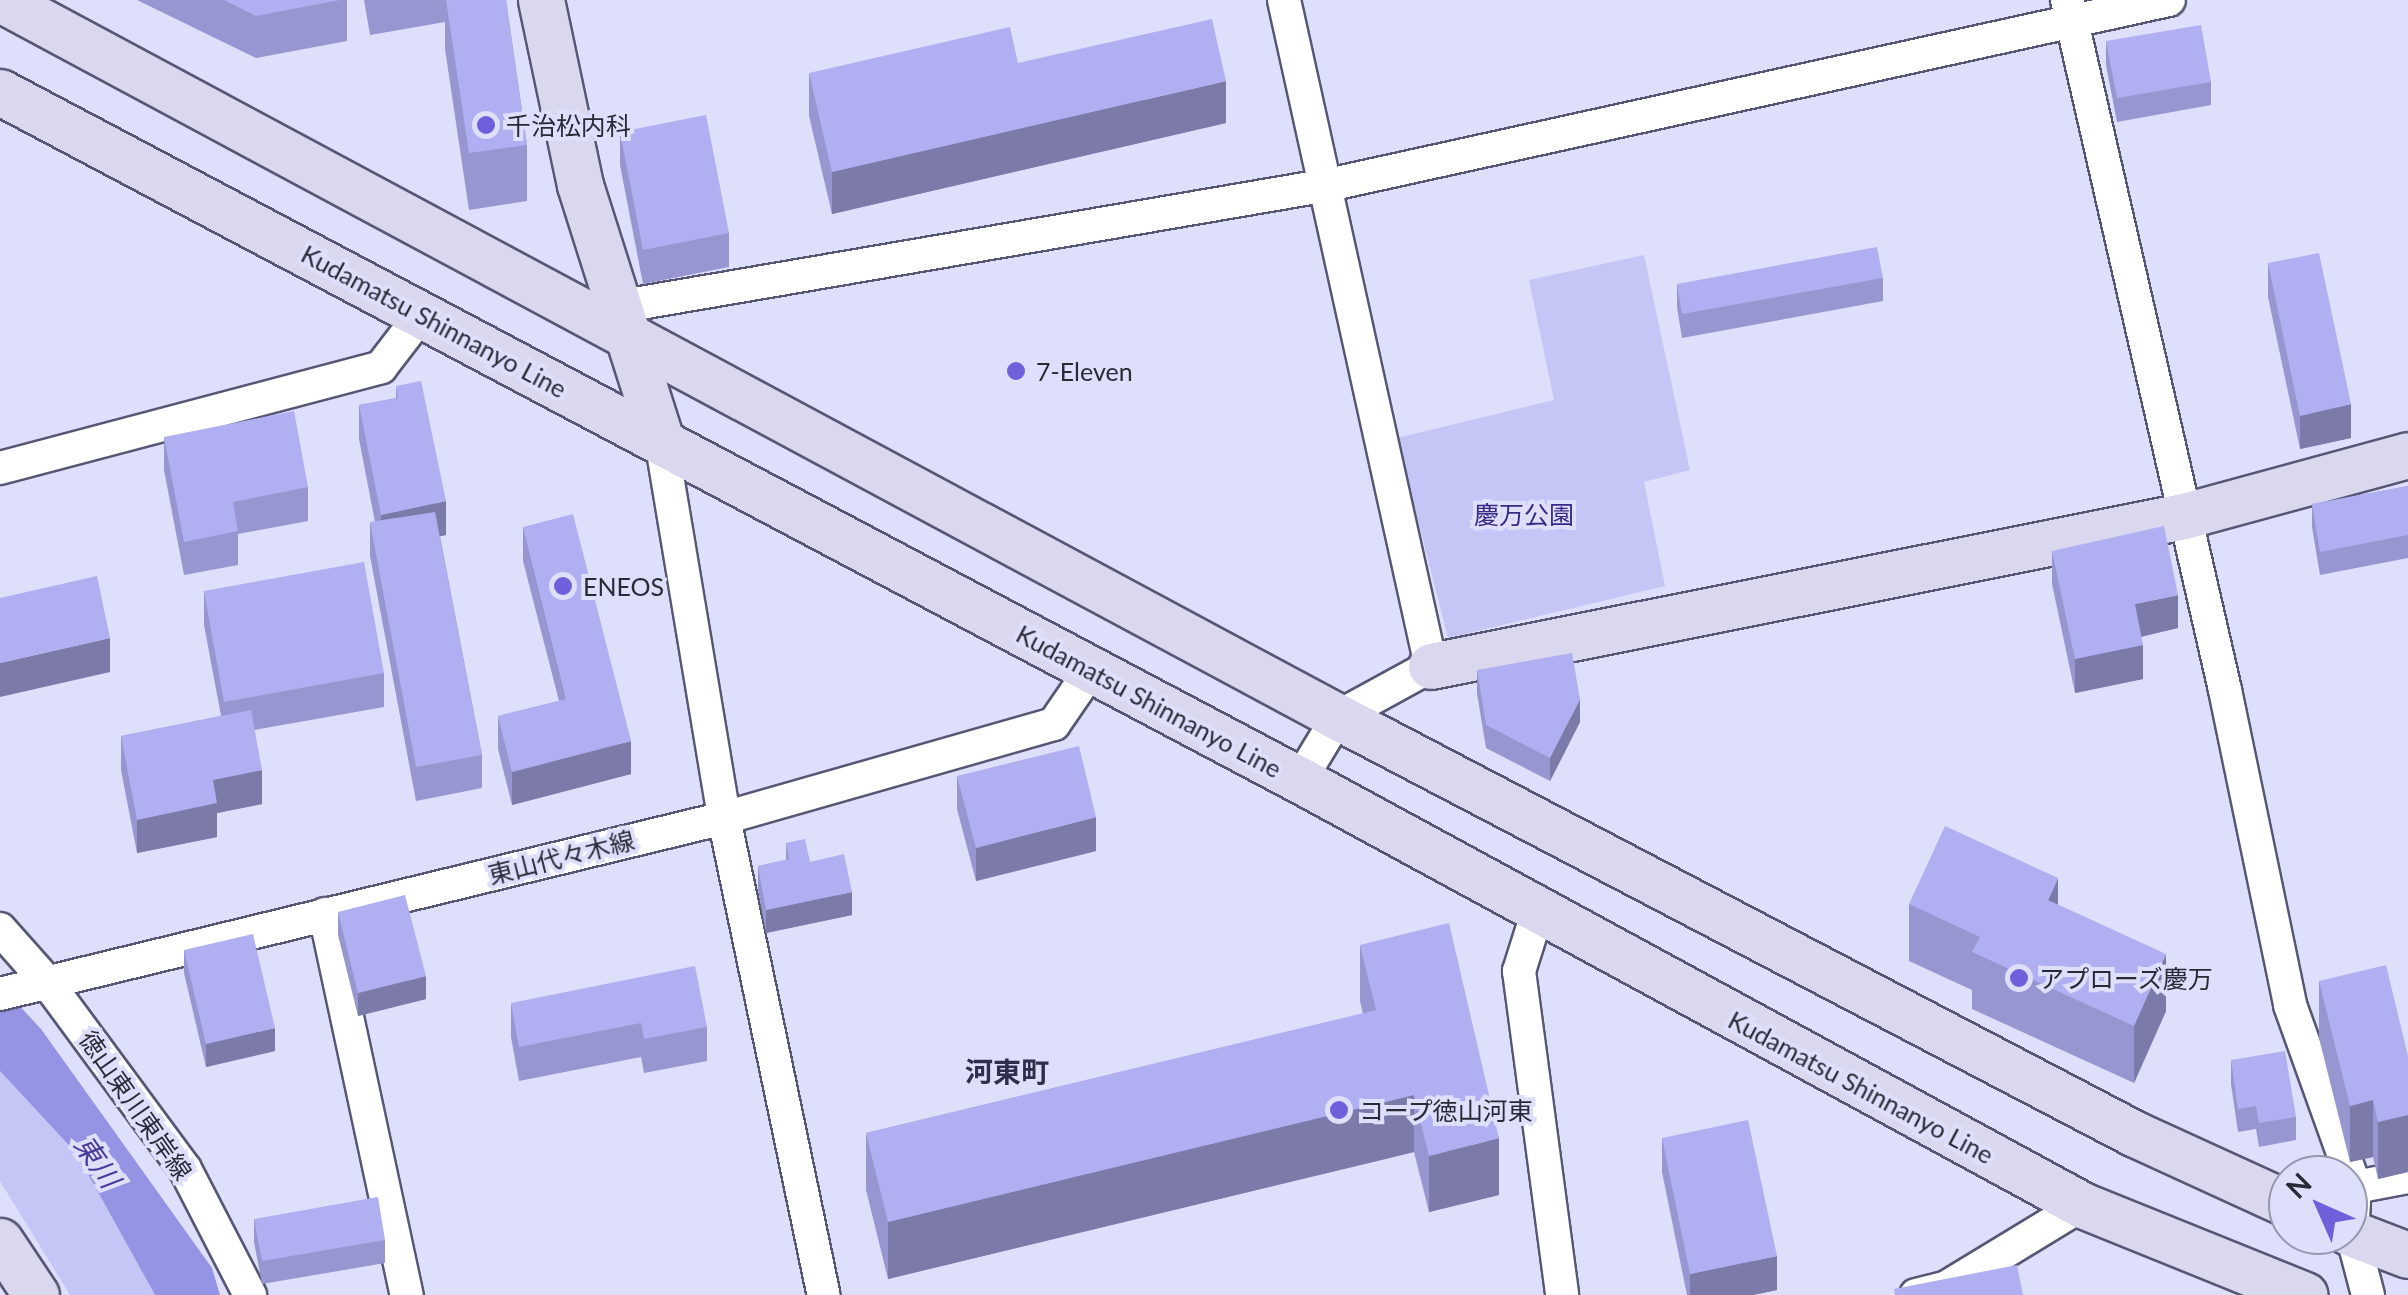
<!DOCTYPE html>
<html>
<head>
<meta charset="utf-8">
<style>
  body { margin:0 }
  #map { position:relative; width:2408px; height:1295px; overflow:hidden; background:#dedffb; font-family:Lato,"Noto Sans JP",sans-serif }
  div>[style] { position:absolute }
  .green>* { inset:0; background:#c5c6f6 }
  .water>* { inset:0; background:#9593e4 }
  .roads { filter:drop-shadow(2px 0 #575775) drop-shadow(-2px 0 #575775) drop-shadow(0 2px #575775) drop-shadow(0 -2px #575775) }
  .street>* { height:32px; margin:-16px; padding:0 16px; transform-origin:16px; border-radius:16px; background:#fff }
  .secondary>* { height:45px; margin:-22.5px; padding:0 22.5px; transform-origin:22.5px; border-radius:22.5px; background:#d9d8ee }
  .wall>* { inset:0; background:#9796d0 }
  .shaded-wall>* { inset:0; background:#7b7aa9 }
  .building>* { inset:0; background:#b0aff2 }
  .dots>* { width:28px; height:28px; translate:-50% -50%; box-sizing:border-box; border:5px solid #dedffb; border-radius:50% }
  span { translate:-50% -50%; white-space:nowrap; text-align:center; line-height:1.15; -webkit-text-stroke:8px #dedffb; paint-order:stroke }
  .poi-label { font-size:25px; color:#2a2a37 }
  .left { translate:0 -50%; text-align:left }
  .street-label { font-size:25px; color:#2a2a37 }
  .park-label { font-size:25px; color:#392986 }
  .neighbourhood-label { font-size:28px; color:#2f2f4a; font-weight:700 }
  .water-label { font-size:28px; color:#473a98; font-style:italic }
  .north { position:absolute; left:2268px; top:1155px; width:100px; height:100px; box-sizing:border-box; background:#dedffb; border:2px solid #9697ad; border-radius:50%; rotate:315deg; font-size:28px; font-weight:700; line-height:40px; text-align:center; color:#2a2a37 }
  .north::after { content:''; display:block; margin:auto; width:35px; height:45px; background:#6e60da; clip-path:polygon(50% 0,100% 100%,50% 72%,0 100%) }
</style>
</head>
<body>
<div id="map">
  <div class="green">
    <div style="clip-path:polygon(1644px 255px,1690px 470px,1644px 482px,1665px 586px,1448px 638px,1397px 438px,1554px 400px,1529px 280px)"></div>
    <div style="clip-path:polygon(0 1071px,77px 1154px,155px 1295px,70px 1295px,0 1181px)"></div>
  </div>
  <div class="water">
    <div style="clip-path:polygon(0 985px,41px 1029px,212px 1268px,220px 1295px,155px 1295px,77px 1154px,0 1071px)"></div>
  </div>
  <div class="roads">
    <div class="street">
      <div style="left:1284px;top:0;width:682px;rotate:77.55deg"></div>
      <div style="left:1431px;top:666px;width:106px;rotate:151.3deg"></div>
      <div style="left:1338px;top:717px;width:74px;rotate:121.1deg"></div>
      <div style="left:2067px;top:0;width:708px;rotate:77.1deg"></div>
      <div style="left:2225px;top:690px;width:322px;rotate:78.3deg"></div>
      <div style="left:2290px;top:1005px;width:193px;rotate:70.3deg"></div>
      <div style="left:2355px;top:1187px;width:47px;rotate:93.7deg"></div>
      <div style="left:2352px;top:1234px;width:63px;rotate:75.3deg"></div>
      <div style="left:623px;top:306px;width:715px;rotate:-9.74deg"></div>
      <div style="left:1328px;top:185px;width:861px;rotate:-12.41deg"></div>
      <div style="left:661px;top:440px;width:383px;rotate:80.5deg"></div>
      <div style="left:724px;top:818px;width:487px;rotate:78.2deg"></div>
      <div style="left:0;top:468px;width:394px;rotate:-14.8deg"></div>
      <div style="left:381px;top:367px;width:66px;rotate:-52.4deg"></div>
      <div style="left:325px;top:914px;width:390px;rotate:77.9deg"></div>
      <div style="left:1537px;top:914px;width:60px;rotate:107.5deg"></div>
      <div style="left:1519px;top:971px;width:327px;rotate:82.4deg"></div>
      <div style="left:0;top:929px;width:71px;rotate:48.4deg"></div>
      <div style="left:47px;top:982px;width:232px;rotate:53.6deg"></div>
      <div style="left:185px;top:1169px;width:142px;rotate:62.7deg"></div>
      <div style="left:0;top:994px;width:745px;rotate:-13.66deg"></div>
      <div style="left:724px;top:818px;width:343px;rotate:-15.9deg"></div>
      <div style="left:1054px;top:724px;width:65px;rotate:-55.6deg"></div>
      <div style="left:2355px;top:1187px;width:54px;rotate:-10.7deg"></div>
      <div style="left:1916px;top:1295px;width:32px;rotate:-14deg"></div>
      <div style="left:1947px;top:1287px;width:158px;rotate:-31.3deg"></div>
    </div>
    <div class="secondary">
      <div style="left:2px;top:0;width:1516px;rotate:28.22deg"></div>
      <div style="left:1338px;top:717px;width:899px;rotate:27.62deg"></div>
      <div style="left:2135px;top:1134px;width:168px;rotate:24.6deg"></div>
      <div style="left:541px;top:0;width:189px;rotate:78.1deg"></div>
      <div style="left:580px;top:185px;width:268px;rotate:72.4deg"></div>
      <div style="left:0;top:92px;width:1471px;rotate:27.89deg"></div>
      <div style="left:1300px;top:780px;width:890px;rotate:28.52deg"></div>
      <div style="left:2082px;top:1205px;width:240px;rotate:22deg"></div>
      <div style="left:1431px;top:666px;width:768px;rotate:-11.27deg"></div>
      <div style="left:2184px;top:516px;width:232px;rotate:-15.2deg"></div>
      <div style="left:2348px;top:1232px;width:64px;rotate:21deg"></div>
      <div style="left:0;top:1241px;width:65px;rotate:56.3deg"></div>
    </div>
  </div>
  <div class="wall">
    <div style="clip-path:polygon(137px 0,347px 0,347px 41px,256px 58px)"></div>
    <div style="clip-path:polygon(364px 0,506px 0,527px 145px,527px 201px,469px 210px,445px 49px,445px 22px,370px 35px)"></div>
    <div style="clip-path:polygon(2106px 41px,2211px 82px,2211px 105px,2117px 122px,2106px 65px)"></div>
    <div style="clip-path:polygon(1018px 63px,1226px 123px,832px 214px,809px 116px,809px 73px)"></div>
    <div style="clip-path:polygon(620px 132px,729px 233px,729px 267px,643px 284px,620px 165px)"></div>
    <div style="clip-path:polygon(2268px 263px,2351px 438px,2300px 449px,2268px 297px)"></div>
    <div style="clip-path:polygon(1883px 278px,1883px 301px,1682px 338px,1677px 307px,1677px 284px)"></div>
    <div style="clip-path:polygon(396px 386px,446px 535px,440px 536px,482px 755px,482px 788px,416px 801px,370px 556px,370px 522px,375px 522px,359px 439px,359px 405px,396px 398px)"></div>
    <div style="clip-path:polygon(164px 437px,308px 487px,308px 521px,238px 534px,238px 565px,184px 575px,164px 470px)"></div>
    <div style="clip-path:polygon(2408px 486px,2408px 558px,2320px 575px,2312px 527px,2312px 504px)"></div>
    <div style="clip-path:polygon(523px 527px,631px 774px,512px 805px,498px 749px,498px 716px,559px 701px,523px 561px)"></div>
    <div style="clip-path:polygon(2052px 551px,2178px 628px,2141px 637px,2143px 679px,2075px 693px,2052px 584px)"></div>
    <div style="clip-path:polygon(204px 591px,384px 673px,384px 707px,254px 730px,262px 804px,217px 813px,217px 837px,137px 853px,121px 770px,121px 736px,221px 716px,204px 625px)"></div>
    <div style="clip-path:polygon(1477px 670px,1580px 722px,1550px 781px,1486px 748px,1477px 693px)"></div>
    <div style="clip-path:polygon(957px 776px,1096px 851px,976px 881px,957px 809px)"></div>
    <div style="clip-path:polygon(786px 843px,810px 862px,852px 915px,766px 933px,758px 890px,758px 866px,786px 860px)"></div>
    <div style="clip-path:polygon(1909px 904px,2058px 905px,2166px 1011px,2134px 1083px,1972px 1009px,1972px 990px,1909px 961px)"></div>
    <div style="clip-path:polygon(338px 912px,426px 999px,358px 1016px,338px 935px)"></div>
    <div style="clip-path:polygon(1360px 945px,1499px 1195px,1429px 1212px,1414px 1152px,888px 1279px,866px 1190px,866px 1133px,1363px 1014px,1360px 1001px)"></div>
    <div style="clip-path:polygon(184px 950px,275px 1051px,206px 1067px,184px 973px)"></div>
    <div style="clip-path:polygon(2319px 981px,2408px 1056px,2408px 1172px,2378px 1179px,2373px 1157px,2350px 1162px,2319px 1038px)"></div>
    <div style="clip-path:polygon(511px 1003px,707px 1027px,707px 1061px,644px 1073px,641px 1057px,519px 1081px,511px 1037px)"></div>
    <div style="clip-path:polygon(2231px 1060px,2296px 1117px,2296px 1140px,2259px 1147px,2256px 1129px,2238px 1132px,2231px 1084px)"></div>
    <div style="clip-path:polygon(1662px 1138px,1777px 1290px,1753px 1295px,1687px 1295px,1662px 1172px)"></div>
    <div style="clip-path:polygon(254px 1219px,385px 1240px,385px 1263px,262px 1284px,254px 1242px)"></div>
  </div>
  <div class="shaded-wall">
    <div style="clip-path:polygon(1226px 81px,1226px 123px,832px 214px,832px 172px)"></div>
    <div style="clip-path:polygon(2351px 404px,2351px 438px,2300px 449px,2300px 416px)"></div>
    <div style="clip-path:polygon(446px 501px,446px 535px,381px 548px,381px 515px)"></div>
    <div style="clip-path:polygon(2178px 595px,2178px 628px,2135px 638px,2135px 604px)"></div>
    <div style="clip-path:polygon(110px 638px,110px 672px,0 697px,0 663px)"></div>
    <div style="clip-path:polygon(2143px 645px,2143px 679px,2075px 693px,2075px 659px)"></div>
    <div style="clip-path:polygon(1580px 699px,1580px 722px,1550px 781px,1550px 758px)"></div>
    <div style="clip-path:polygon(631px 741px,631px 774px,512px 805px,512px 772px)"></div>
    <div style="clip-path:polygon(262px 770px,262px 804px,217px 813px,217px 837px,137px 853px,137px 820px,213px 780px)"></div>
    <div style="clip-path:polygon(1096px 817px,1096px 851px,976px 881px,976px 848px)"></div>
    <div style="clip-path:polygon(2058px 878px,2058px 935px,2048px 900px)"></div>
    <div style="clip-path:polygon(852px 892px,852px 915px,766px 933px,766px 910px)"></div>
    <div style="clip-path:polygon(2166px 954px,2166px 1011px,2134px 1083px,2134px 1026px)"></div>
    <div style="clip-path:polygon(426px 976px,426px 999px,358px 1016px,358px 993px)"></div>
    <div style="clip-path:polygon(275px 1028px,275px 1051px,206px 1067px,206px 1044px)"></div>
    <div style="clip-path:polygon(1414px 1095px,1414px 1152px,888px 1279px,888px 1222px)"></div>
    <div style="clip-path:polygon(2373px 1100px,2373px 1157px,2350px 1162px,2350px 1106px)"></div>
    <div style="clip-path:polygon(2408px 1115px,2408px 1172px,2378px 1179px,2378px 1122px)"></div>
    <div style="clip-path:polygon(1499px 1138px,1499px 1195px,1429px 1212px,1429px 1156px)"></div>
    <div style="clip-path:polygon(1777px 1256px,1777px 1290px,1753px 1295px,1690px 1295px,1690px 1274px)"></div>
  </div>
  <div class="building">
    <div style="clip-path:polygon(224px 0,340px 0,256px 16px)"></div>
    <div style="clip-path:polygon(446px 0,506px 0,527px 145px,469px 153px)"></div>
    <div style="clip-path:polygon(1212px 19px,1226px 81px,832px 172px,809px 73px,1010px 27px,1018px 63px)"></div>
    <div style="clip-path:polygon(2201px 25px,2211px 82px,2117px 98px,2106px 41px)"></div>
    <div style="clip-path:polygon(706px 115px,729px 233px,643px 250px,620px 132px)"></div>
    <div style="clip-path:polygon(1877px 247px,1883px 278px,1682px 314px,1677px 284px)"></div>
    <div style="clip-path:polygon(2319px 253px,2351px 404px,2300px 416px,2268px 263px)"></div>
    <div style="clip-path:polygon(421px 381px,446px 501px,381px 515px,359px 405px,398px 398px,396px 386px)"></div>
    <div style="clip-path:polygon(294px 411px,308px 487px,233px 502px,238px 531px,184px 542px,164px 437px)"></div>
    <div style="clip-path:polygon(2408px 486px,2408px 535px,2320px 552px,2312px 504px)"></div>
    <div style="clip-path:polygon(435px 512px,482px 755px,416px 767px,370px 522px)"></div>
    <div style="clip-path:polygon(573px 514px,631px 741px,512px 772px,498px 716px,566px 699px,523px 527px)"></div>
    <div style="clip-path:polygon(2164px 526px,2178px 595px,2135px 604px,2143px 645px,2075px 659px,2052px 551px)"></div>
    <div style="clip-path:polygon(364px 562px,384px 673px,224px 702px,204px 591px)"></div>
    <div style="clip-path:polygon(97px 576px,110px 638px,0 663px,0 598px)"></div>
    <div style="clip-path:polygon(1572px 653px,1580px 699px,1550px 758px,1486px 725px,1477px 670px)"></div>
    <div style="clip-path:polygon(251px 710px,262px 770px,213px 780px,217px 803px,137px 820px,121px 736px)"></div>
    <div style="clip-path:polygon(1079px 746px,1096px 817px,976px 848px,957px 776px)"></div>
    <div style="clip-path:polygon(1945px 826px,2058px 878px,2048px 900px,2166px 954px,2134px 1026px,1972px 952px,1980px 937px,1909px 904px)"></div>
    <div style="clip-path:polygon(805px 839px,810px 862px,844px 854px,852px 892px,766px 910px,758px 866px,789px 859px,786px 843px)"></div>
    <div style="clip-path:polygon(405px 895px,426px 976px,358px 993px,338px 912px)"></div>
    <div style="clip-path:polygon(1449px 923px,1499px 1138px,1429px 1156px,1414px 1095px,888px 1222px,866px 1133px,1376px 1010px,1360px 945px)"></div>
    <div style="clip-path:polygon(253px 934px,275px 1028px,206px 1044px,184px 950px)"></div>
    <div style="clip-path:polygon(2386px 965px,2408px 1056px,2408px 1115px,2378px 1122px,2373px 1100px,2350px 1106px,2319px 981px)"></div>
    <div style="clip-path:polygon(695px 966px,707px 1027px,644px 1039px,641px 1023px,519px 1047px,511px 1003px)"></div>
    <div style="clip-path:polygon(2285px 1051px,2296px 1117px,2259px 1123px,2256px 1106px,2238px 1109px,2231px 1060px)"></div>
    <div style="clip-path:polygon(1748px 1120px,1777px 1256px,1690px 1274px,1662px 1138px)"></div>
    <div style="clip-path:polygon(378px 1197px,385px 1240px,262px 1261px,254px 1219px)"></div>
    <div style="clip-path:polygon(2017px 1265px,2023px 1295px,1895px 1295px,1894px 1289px)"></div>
  </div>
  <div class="dots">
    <div style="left:486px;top:125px;background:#6e60da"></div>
    <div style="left:1016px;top:371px;background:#6e60da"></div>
    <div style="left:563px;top:586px;background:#6e60da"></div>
    <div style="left:2019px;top:978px;background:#6e60da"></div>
    <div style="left:1339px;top:1110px;background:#6e60da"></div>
  </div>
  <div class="poi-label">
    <span class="left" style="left:506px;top:125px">千治松内科</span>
    <span class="left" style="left:1036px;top:371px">7-Eleven</span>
    <span class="left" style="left:583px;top:586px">ENEOS</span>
    <span class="left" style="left:2039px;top:978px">アプローズ慶万</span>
    <span class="left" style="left:1359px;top:1110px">コープ徳山河東</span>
  </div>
  <div class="street-label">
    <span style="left:434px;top:321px;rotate:28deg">Kudamatsu Shinnanyo Line</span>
    <span style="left:1149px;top:701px;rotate:28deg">Kudamatsu Shinnanyo Line</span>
    <span style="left:561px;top:857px;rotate:-14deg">東山代々木線</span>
    <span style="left:1861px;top:1087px;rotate:28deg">Kudamatsu Shinnanyo Line</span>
    <span style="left:136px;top:1105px;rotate:55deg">徳山東川東岸線</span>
  </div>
  <div class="park-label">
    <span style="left:1524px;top:514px">慶万公園</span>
  </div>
  <div class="neighbourhood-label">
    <span style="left:1007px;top:1071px">河東町</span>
  </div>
  <div class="water-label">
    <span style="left:98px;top:1161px;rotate:55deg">東川</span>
  </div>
  <div class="north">N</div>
</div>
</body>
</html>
